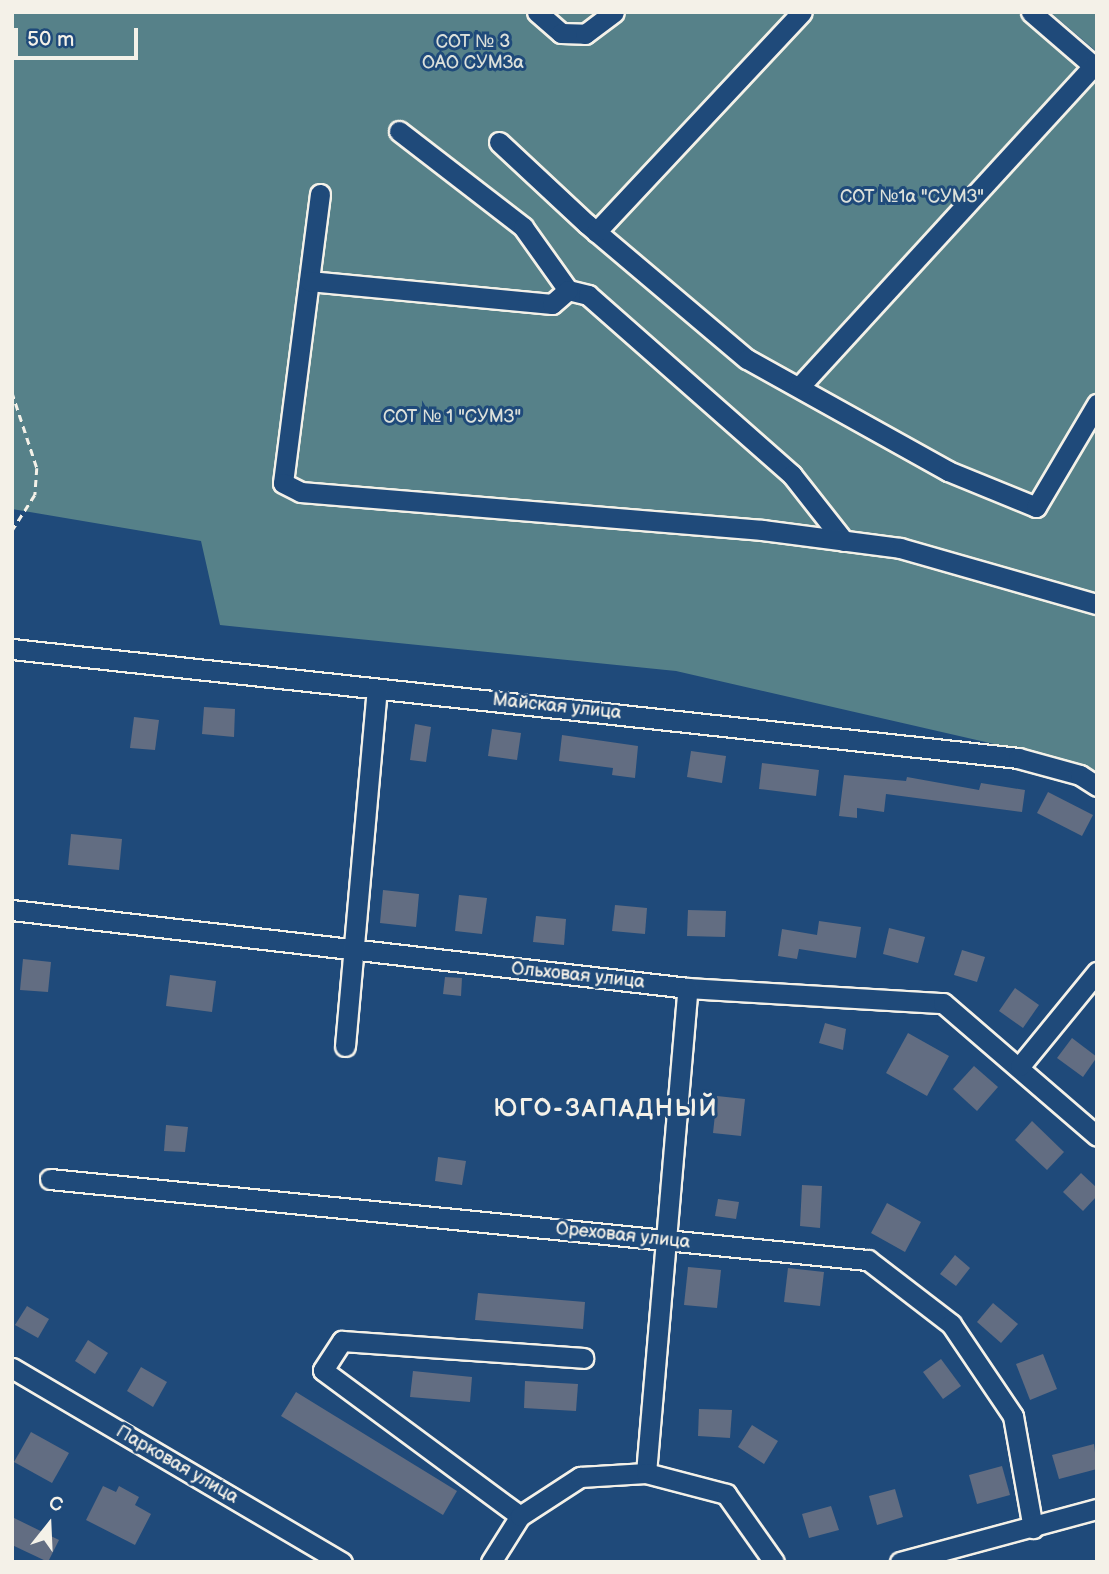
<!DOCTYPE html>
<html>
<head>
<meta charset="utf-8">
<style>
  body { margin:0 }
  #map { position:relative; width:1109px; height:1574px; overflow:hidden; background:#1f4a7a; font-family:"Balsamiq Sans",sans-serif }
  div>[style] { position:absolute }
  .green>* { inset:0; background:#568189 }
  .building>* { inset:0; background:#626d82 }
  .path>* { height:2.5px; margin-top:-1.25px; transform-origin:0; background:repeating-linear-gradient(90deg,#f4f1e8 0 7px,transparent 0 12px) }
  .roads { filter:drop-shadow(2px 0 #f4f1e8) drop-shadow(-2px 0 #f4f1e8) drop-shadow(0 2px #f4f1e8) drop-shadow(0 -2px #f4f1e8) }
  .minor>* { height:19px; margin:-9.5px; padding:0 9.5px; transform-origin:9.5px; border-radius:9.5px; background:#1f4a7a }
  span { translate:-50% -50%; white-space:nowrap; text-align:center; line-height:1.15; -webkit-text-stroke:6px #1f4a7a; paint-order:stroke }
  .park-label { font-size:18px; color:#dce0da }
  .street-label { font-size:18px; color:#f4f1e8 }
  .district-label { font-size:24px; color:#f4f1e8; font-weight:700; letter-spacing:2px }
  .frame { position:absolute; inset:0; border:14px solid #f4f1e8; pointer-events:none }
  .north { position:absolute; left:14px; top:1490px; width:70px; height:70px; -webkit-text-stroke:5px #1f4a7a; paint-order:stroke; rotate:18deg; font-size:19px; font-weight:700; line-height:28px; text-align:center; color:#f4f1e8 }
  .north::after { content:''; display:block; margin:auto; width:24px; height:32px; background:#f4f1e8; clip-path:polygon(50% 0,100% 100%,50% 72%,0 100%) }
  .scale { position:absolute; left:14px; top:28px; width:124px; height:32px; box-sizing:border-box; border:4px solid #f4f1e8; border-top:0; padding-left:9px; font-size:21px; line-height:24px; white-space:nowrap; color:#f4f1e8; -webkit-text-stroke:5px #1f4a7a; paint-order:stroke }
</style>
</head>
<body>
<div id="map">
  <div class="green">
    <div style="clip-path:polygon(12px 12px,1020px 12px,1097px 77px,1097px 772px,1085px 765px,676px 671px,220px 625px,201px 541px,12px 509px)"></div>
    <div style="clip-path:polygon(1050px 12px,1097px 12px,1097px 52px)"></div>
  </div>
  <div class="building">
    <div style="clip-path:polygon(204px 707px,235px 709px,234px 737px,202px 734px)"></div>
    <div style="clip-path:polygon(134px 717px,159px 720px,155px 750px,130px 748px)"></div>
    <div style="clip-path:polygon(415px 724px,431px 727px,426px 762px,410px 760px)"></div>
    <div style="clip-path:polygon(492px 729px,521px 733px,517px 760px,488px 756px)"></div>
    <div style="clip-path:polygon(562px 735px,638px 746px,635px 778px,612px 775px,613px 768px,559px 761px)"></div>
    <div style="clip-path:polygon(691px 751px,726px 756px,722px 783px,687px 777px)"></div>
    <div style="clip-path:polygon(762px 763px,819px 770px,816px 796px,759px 789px)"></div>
    <div style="clip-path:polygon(844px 775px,906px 781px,907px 777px,979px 790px,981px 783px,1025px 790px,1022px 812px,886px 794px,884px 812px,857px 808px,857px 818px,839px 816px)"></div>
    <div style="clip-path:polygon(1048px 792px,1093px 815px,1082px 836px,1037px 813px)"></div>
    <div style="clip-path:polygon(71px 834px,122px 839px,119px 870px,68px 865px)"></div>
    <div style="clip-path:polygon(383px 890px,419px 894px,416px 927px,380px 923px)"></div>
    <div style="clip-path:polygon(459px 895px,487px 898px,482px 934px,455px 931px)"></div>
    <div style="clip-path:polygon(615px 905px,647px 908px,645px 934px,612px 931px)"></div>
    <div style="clip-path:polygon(688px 910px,726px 911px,725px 937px,687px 936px)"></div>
    <div style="clip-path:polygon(536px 916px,566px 919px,564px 945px,533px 942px)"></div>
    <div style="clip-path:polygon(819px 921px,861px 927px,856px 958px,799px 949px,797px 959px,778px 956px,782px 929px,817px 935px)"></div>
    <div style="clip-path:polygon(889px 928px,925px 937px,918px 963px,883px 954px)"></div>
    <div style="clip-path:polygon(962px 950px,985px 957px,977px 982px,954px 975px)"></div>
    <div style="clip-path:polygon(23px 959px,51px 962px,48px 992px,20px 990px)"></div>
    <div style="clip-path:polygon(170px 975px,216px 981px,212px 1012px,166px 1006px)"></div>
    <div style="clip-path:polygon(445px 977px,462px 978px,461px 996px,443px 994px)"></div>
    <div style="clip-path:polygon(1015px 988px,1039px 1005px,1023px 1028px,999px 1011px)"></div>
    <div style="clip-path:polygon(825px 1023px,846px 1029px,843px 1050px,819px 1043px)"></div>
    <div style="clip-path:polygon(908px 1033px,949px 1056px,927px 1096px,886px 1073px)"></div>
    <div style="clip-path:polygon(1072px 1038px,1097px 1057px,1083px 1077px,1057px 1058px)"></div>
    <div style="clip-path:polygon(974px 1066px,998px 1087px,977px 1111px,953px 1089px)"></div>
    <div style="clip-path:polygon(717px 1096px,745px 1099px,741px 1136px,713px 1133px)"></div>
    <div style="clip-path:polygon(1032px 1121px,1064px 1152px,1047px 1170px,1015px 1140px)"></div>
    <div style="clip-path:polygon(166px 1125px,188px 1127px,185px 1152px,164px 1151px)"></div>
    <div style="clip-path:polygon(438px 1157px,466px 1161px,462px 1185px,435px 1181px)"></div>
    <div style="clip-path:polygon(1081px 1173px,1097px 1188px,1097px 1196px,1083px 1211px,1063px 1192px)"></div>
    <div style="clip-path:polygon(802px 1185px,822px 1186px,820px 1228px,800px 1226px)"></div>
    <div style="clip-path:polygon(718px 1199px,739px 1202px,736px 1219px,715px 1216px)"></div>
    <div style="clip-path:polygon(887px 1203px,921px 1222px,905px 1252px,871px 1233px)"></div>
    <div style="clip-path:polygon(955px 1255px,970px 1268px,956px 1286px,940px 1274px)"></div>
    <div style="clip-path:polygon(688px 1267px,721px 1270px,717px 1308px,684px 1305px)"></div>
    <div style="clip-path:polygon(788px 1268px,824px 1272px,820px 1306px,784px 1302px)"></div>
    <div style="clip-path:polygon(478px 1293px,585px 1302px,583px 1329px,475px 1320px)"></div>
    <div style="clip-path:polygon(993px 1303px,1018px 1324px,1001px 1343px,977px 1322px)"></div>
    <div style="clip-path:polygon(27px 1306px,49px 1319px,38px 1338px,15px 1325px)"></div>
    <div style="clip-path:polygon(88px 1340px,108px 1353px,95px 1374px,75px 1361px)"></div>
    <div style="clip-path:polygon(1043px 1354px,1057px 1389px,1030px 1400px,1016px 1364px)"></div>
    <div style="clip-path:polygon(941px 1359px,961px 1386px,943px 1399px,923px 1372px)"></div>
    <div style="clip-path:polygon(141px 1367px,167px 1382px,153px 1407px,127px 1391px)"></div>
    <div style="clip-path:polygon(413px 1371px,472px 1377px,470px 1402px,410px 1397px)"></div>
    <div style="clip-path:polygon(525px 1381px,578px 1384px,576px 1411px,524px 1408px)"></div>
    <div style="clip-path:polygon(296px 1392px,457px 1491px,443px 1515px,281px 1416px)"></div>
    <div style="clip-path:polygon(699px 1409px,732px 1410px,730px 1438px,698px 1436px)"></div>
    <div style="clip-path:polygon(752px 1425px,778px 1441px,764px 1464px,738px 1447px)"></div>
    <div style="clip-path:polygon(31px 1432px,69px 1453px,52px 1483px,14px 1462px)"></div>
    <div style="clip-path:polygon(1094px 1444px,1097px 1469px,1059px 1479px,1052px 1455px)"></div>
    <div style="clip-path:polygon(1002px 1466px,1010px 1495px,977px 1504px,969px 1475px)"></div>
    <div style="clip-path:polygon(103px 1486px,116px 1492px,119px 1486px,139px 1497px,135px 1505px,151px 1514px,135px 1545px,86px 1520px)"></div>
    <div style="clip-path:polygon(895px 1489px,903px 1517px,877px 1525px,869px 1496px)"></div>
    <div style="clip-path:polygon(831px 1506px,839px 1530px,809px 1538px,802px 1514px)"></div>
    <div style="clip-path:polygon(12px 1517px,59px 1540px,48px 1562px,12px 1545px)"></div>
  </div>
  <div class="path">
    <div style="left:12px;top:392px;width:80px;rotate:71.8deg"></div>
    <div style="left:37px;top:468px;width:27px;rotate:94deg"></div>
    <div style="left:35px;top:495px;width:43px;rotate:122.6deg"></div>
  </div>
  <div class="roads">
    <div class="minor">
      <div style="left:537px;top:12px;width:32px;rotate:41deg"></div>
      <div style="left:561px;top:33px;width:24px;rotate:2deg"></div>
      <div style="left:585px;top:34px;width:36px;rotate:-37deg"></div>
      <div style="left:1031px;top:12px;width:87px;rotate:40.8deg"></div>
      <div style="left:399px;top:131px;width:157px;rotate:37.7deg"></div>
      <div style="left:523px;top:227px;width:77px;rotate:54.5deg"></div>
      <div style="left:568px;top:290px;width:21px;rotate:14deg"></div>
      <div style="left:588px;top:295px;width:272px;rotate:41.4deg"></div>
      <div style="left:792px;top:475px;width:84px;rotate:51.8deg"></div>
      <div style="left:499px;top:142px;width:120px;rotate:43deg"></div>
      <div style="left:587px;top:224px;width:209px;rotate:40.2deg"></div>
      <div style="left:747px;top:359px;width:230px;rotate:29.1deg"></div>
      <div style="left:948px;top:471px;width:95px;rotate:22.2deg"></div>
      <div style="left:1036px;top:507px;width:120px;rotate:-59.4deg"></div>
      <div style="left:320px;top:194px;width:291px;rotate:97.3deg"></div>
      <div style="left:283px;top:483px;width:20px;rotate:27deg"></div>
      <div style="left:301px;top:492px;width:463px;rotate:4.7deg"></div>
      <div style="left:762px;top:530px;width:139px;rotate:7.4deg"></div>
      <div style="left:900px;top:548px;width:205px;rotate:15.9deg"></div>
      <div style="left:596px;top:232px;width:301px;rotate:-46.9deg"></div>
      <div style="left:309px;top:281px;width:244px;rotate:5.4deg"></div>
      <div style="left:552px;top:304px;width:21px;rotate:-41deg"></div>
      <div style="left:800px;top:386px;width:434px;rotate:-47.5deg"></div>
      <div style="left:12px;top:649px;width:1012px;rotate:6.18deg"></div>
      <div style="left:1018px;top:758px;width:64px;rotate:15.3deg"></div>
      <div style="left:1080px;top:775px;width:20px;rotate:33deg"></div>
      <div style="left:12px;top:910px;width:680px;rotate:6.58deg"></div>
      <div style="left:688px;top:988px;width:255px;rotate:3.4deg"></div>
      <div style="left:943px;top:1003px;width:203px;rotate:40.8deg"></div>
      <div style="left:345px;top:1046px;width:358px;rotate:-84.9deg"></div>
      <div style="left:1020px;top:1066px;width:122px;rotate:-50.7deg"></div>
      <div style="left:50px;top:1179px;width:822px;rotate:5.66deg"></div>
      <div style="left:868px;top:1260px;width:105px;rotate:37.6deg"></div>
      <div style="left:951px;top:1324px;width:111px;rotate:56deg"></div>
      <div style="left:1013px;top:1416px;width:114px;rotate:79.9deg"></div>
      <div style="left:12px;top:1368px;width:383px;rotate:30.5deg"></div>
      <div style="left:646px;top:1473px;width:487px;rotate:-85.1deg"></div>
      <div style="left:520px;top:1516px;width:245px;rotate:-143.5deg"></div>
      <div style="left:323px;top:1370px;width:35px;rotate:-57deg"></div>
      <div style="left:342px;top:1341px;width:242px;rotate:4deg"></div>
      <div style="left:491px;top:1562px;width:54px;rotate:-57.8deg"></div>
      <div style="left:520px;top:1516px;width:72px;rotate:-33deg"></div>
      <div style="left:580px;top:1477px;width:66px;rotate:-3.5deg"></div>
      <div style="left:646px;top:1473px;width:83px;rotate:14.7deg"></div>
      <div style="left:726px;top:1494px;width:83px;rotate:54.8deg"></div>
      <div style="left:900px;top:1562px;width:204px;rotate:-15.1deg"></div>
    </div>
  </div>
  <div class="park-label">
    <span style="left:473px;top:53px">СОТ № 3<br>ОАО СУМЗа</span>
    <span style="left:912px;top:197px">СОТ №1а "СУМЗ"</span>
    <span style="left:452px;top:417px">СОТ № 1 "СУМЗ"</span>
  </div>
  <div class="street-label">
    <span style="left:557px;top:707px;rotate:6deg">Майская улица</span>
    <span style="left:578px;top:976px;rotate:6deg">Ольховая улица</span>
    <span style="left:623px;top:1236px;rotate:6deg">Ореховая улица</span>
    <span style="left:177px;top:1465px;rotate:30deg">Парковая улица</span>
  </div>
  <div class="district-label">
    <span style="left:606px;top:1109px">ЮГО-ЗАПАДНЫЙ</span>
  </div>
  <div class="frame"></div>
  <div class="north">С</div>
  <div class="scale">50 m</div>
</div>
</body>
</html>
